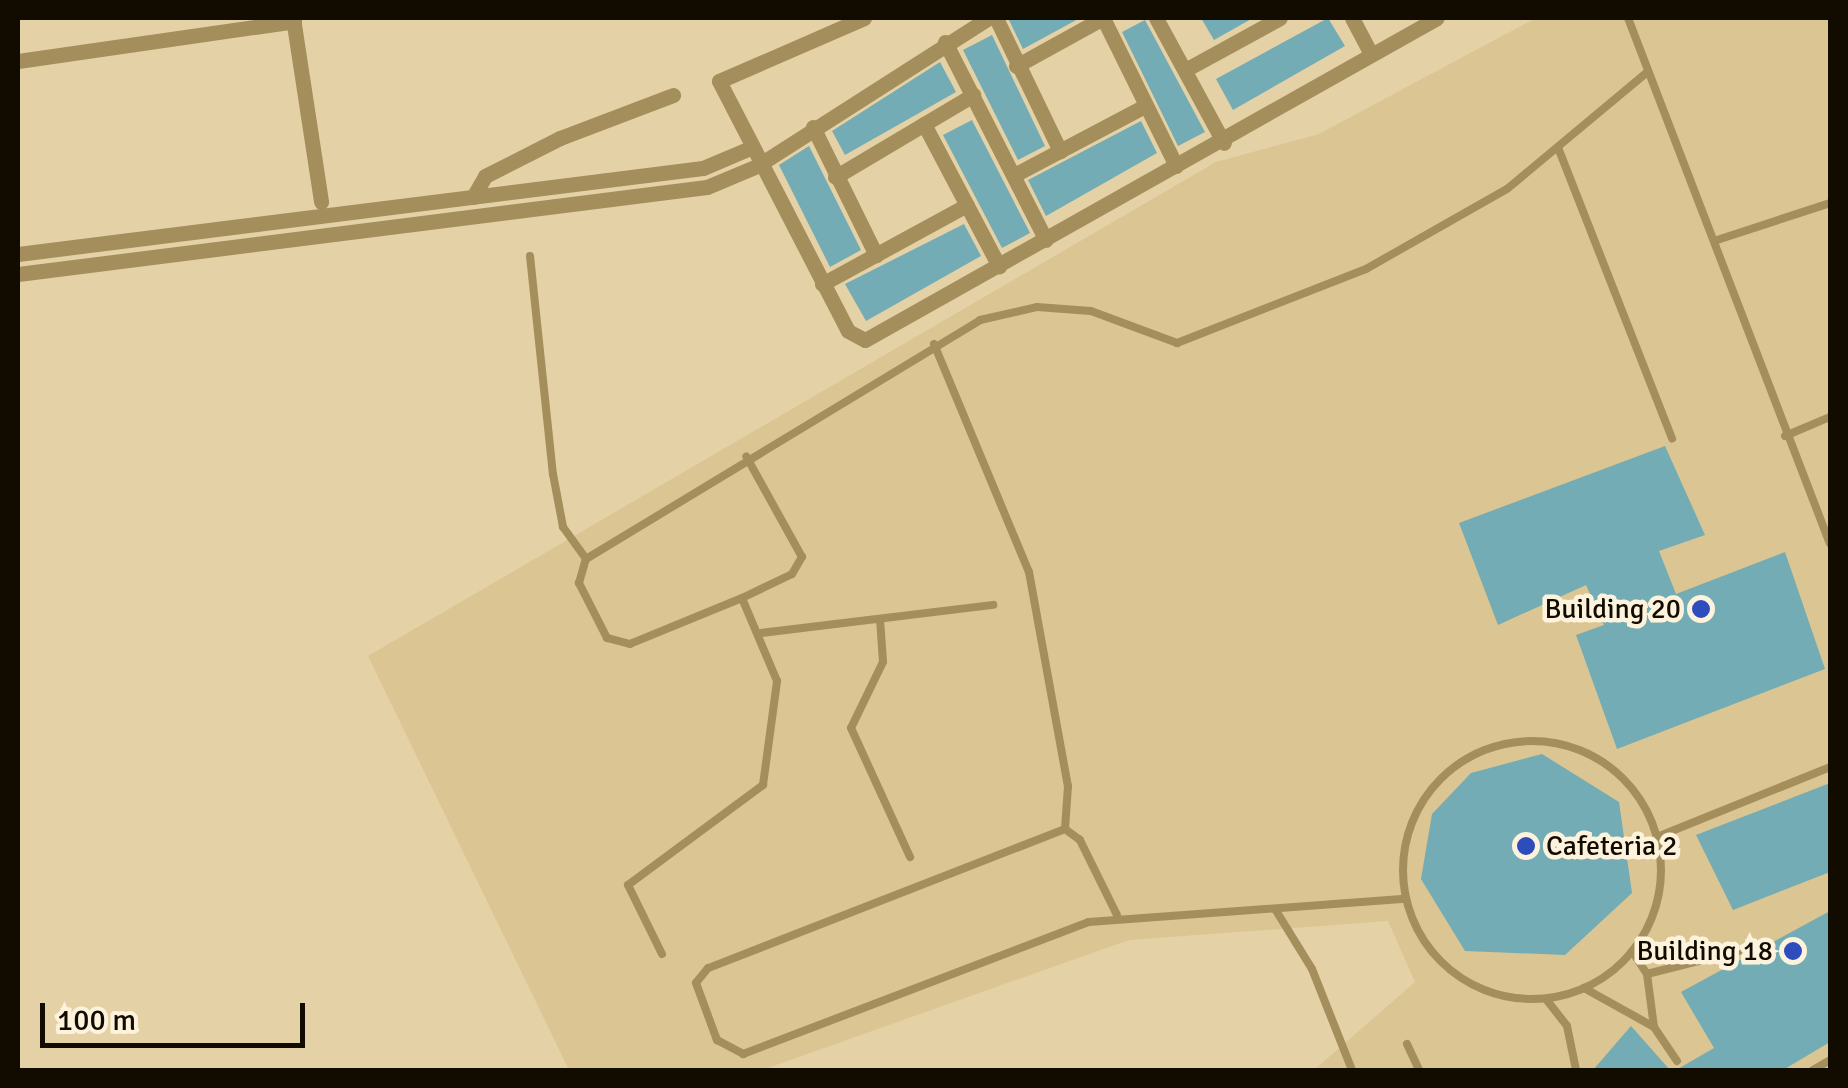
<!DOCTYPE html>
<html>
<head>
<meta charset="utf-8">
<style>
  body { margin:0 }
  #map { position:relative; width:1848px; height:1088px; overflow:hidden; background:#e4d1a6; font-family:Signika,sans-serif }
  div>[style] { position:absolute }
  .built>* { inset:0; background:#dbc592 }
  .building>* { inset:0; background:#73acb4 }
  .service>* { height:8px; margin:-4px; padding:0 4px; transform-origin:4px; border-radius:4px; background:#a48e5c }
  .service>.ring { margin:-4px; padding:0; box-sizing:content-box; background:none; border:8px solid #a48e5c; border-radius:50% }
  .minor>* { height:15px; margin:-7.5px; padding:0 7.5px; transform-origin:7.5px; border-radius:7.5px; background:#a48e5c }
  .dots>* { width:28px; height:28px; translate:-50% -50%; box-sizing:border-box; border:5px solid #fdf3dd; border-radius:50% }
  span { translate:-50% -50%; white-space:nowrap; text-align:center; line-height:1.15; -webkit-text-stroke:9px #fdf3dd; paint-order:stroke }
  .poi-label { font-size:28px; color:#120b00 }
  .right { translate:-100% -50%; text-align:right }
  .left { translate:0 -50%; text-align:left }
  .frame { position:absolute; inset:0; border:20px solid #120b00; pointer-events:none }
  .scale { position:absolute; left:40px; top:1003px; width:265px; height:45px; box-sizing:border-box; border:5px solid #120b00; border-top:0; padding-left:12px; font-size:30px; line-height:35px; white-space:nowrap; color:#120b00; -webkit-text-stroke:8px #fdf3dd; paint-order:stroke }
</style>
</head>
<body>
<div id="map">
  <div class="built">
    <div style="clip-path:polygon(1536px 18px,1830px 18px,1830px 1070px,1314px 1070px,1415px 982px,1388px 921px,1129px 940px,762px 1070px,569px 1070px,368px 656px,1216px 162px,1319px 134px)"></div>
  </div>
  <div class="building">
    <div style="clip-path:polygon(1008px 18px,1080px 18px,1023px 49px)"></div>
    <div style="clip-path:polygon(1201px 18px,1253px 18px,1214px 40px)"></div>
    <div style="clip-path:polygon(1328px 18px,1345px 46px,1233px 110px,1216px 79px)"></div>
    <div style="clip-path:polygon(1145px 20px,1205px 132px,1178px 146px,1122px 32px)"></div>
    <div style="clip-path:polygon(992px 35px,1045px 146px,1018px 160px,963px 50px)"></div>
    <div style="clip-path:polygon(940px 62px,956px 92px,845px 155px,832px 131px)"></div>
    <div style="clip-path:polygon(972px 120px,1030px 233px,1002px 248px,943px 135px)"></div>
    <div style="clip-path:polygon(1141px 121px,1157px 153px,1046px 216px,1028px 180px)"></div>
    <div style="clip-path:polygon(809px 146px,861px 250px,830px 267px,779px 165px)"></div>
    <div style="clip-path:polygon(964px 224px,981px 256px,866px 321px,845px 284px)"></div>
    <div style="clip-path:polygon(1665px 446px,1705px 535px,1659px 551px,1676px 594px,1785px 552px,1825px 669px,1617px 749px,1576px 635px,1604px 625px,1586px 585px,1498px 625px,1459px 523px)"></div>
    <div style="clip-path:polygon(1542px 754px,1619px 802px,1632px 893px,1565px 955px,1465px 951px,1421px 879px,1432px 814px,1471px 773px)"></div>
    <div style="clip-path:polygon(1830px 783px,1830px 872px,1733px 910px,1696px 835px)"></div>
    <div style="clip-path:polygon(1830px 911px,1830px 1042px,1783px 1070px,1676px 1070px,1714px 1048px,1681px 992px)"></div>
    <div style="clip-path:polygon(1631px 1026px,1670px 1070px,1593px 1070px)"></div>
  </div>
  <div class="service">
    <div style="left:1628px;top:18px;width:563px;rotate:68.99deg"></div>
    <div style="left:1559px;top:150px;width:310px;rotate:68.6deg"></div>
    <div style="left:1714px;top:241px;width:122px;rotate:-18.1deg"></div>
    <div style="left:530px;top:256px;width:219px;rotate:84deg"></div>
    <div style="left:553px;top:474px;width:54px;rotate:79.3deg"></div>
    <div style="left:563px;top:527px;width:39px;rotate:54deg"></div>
    <div style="left:934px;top:344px;width:247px;rotate:67.4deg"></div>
    <div style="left:1029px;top:572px;width:218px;rotate:79.7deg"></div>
    <div style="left:1068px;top:786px;width:43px;rotate:94deg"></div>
    <div style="left:1785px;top:436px;width:49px;rotate:-22.9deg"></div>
    <div style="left:742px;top:598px;width:55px;rotate:-25.6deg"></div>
    <div style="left:792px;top:574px;width:20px;rotate:-60deg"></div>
    <div style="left:802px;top:557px;width:115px;rotate:-119deg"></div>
    <div style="left:880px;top:619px;width:43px;rotate:86deg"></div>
    <div style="left:883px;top:662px;width:73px;rotate:115.9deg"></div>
    <div style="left:851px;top:728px;width:142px;rotate:65.4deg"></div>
    <div style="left:761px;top:633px;width:234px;rotate:-6.9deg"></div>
    <div class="ring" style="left:1403px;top:741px;width:250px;height:250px"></div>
    <div style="left:1657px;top:837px;width:187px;rotate:-22deg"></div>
    <div style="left:1275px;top:909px;width:70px;rotate:58.3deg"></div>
    <div style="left:1312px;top:969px;width:109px;rotate:68.4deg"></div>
    <div style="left:1117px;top:915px;width:84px;rotate:-116.3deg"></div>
    <div style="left:1080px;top:840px;width:19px;rotate:-144deg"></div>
    <div style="left:1065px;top:829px;width:383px;rotate:158.7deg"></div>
    <div style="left:708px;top:968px;width:19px;rotate:129deg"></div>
    <div style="left:696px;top:983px;width:61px;rotate:69.8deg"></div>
    <div style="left:717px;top:1040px;width:30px;rotate:28deg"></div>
    <div style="left:743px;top:1054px;width:370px;rotate:-20.9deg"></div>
    <div style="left:1089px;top:922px;width:317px;rotate:-4.2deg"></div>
    <div style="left:1632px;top:951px;width:27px;rotate:57deg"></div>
    <div style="left:1647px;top:974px;width:53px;rotate:82.5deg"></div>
    <div style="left:662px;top:954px;width:77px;rotate:-116.2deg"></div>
    <div style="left:628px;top:885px;width:168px;rotate:-36.5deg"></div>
    <div style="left:763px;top:785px;width:105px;rotate:-82.3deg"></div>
    <div style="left:777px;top:681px;width:90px;rotate:-112.9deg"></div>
    <div style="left:742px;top:598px;width:121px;rotate:157.7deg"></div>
    <div style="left:630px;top:644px;width:24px;rotate:-165deg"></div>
    <div style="left:607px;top:638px;width:62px;rotate:-117deg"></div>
    <div style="left:579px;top:583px;width:25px;rotate:-74deg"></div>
    <div style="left:586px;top:559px;width:461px;rotate:-31.2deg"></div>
    <div style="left:980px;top:320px;width:58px;rotate:-12.8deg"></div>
    <div style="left:1037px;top:307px;width:54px;rotate:4.2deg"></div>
    <div style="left:1091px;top:311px;width:92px;rotate:20.4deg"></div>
    <div style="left:1177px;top:343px;width:203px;rotate:-21.4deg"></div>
    <div style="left:1366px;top:269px;width:162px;rotate:-29.6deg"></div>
    <div style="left:1507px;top:189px;width:181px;rotate:-39.8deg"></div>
    <div style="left:1647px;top:974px;width:106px;rotate:-14.2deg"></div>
    <div style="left:1584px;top:988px;width:80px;rotate:29.1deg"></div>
    <div style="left:1654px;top:1027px;width:41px;rotate:55.9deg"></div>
    <div style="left:1546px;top:999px;width:34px;rotate:52deg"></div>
    <div style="left:1567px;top:1026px;width:45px;rotate:78.4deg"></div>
    <div style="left:1407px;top:1044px;width:29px;rotate:65deg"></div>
    <div style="left:1813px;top:1070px;width:20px;rotate:-30deg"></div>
  </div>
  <div class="minor">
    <div style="left:293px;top:18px;width:186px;rotate:81.3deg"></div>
    <div style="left:864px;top:18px;width:158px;rotate:156.5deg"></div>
    <div style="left:719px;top:81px;width:281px;rotate:62.7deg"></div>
    <div style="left:848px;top:331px;width:19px;rotate:28deg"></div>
    <div style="left:865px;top:340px;width:656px;rotate:-29.38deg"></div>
    <div style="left:996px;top:18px;width:148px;rotate:64.3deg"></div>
    <div style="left:1103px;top:18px;width:165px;rotate:63.7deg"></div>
    <div style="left:1156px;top:18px;width:142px;rotate:61.5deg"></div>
    <div style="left:1352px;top:18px;width:41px;rotate:62.2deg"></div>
    <div style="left:945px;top:42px;width:222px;rotate:63deg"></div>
    <div style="left:18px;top:61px;width:279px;rotate:-8.2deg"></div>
    <div style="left:1016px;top:66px;width:99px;rotate:-28.9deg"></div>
    <div style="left:1185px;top:70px;width:108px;rotate:-28.7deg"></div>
    <div style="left:924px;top:124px;width:161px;rotate:62.2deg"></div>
    <div style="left:813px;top:127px;width:143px;rotate:63.8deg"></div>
    <div style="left:1014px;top:175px;width:148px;rotate:-27.8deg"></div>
    <div style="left:835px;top:177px;width:161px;rotate:-30.7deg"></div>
    <div style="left:473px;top:197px;width:24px;rotate:-60deg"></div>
    <div style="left:485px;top:176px;width:84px;rotate:-26.9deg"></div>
    <div style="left:560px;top:138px;width:121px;rotate:-20.8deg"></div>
    <div style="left:18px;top:254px;width:690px;rotate:-7.16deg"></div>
    <div style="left:703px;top:168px;width:49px;rotate:-22.9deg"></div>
    <div style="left:18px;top:274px;width:694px;rotate:-7.2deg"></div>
    <div style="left:707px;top:187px;width:54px;rotate:-22.8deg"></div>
    <div style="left:757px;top:166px;width:274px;rotate:-32.6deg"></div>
    <div style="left:822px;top:284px;width:165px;rotate:-28.6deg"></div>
  </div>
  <div class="dots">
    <div style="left:1701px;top:609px;background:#2d4dbd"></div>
    <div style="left:1526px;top:846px;background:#2d4dbd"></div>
    <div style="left:1793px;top:951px;background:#2d4dbd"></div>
  </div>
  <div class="poi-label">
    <span class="right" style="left:1681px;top:609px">Building 20</span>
    <span class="left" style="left:1546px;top:846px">Cafeteria 2</span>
    <span class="right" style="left:1773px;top:951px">Building 18</span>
  </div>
  <div class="frame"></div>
  <div class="scale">100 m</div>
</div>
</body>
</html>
